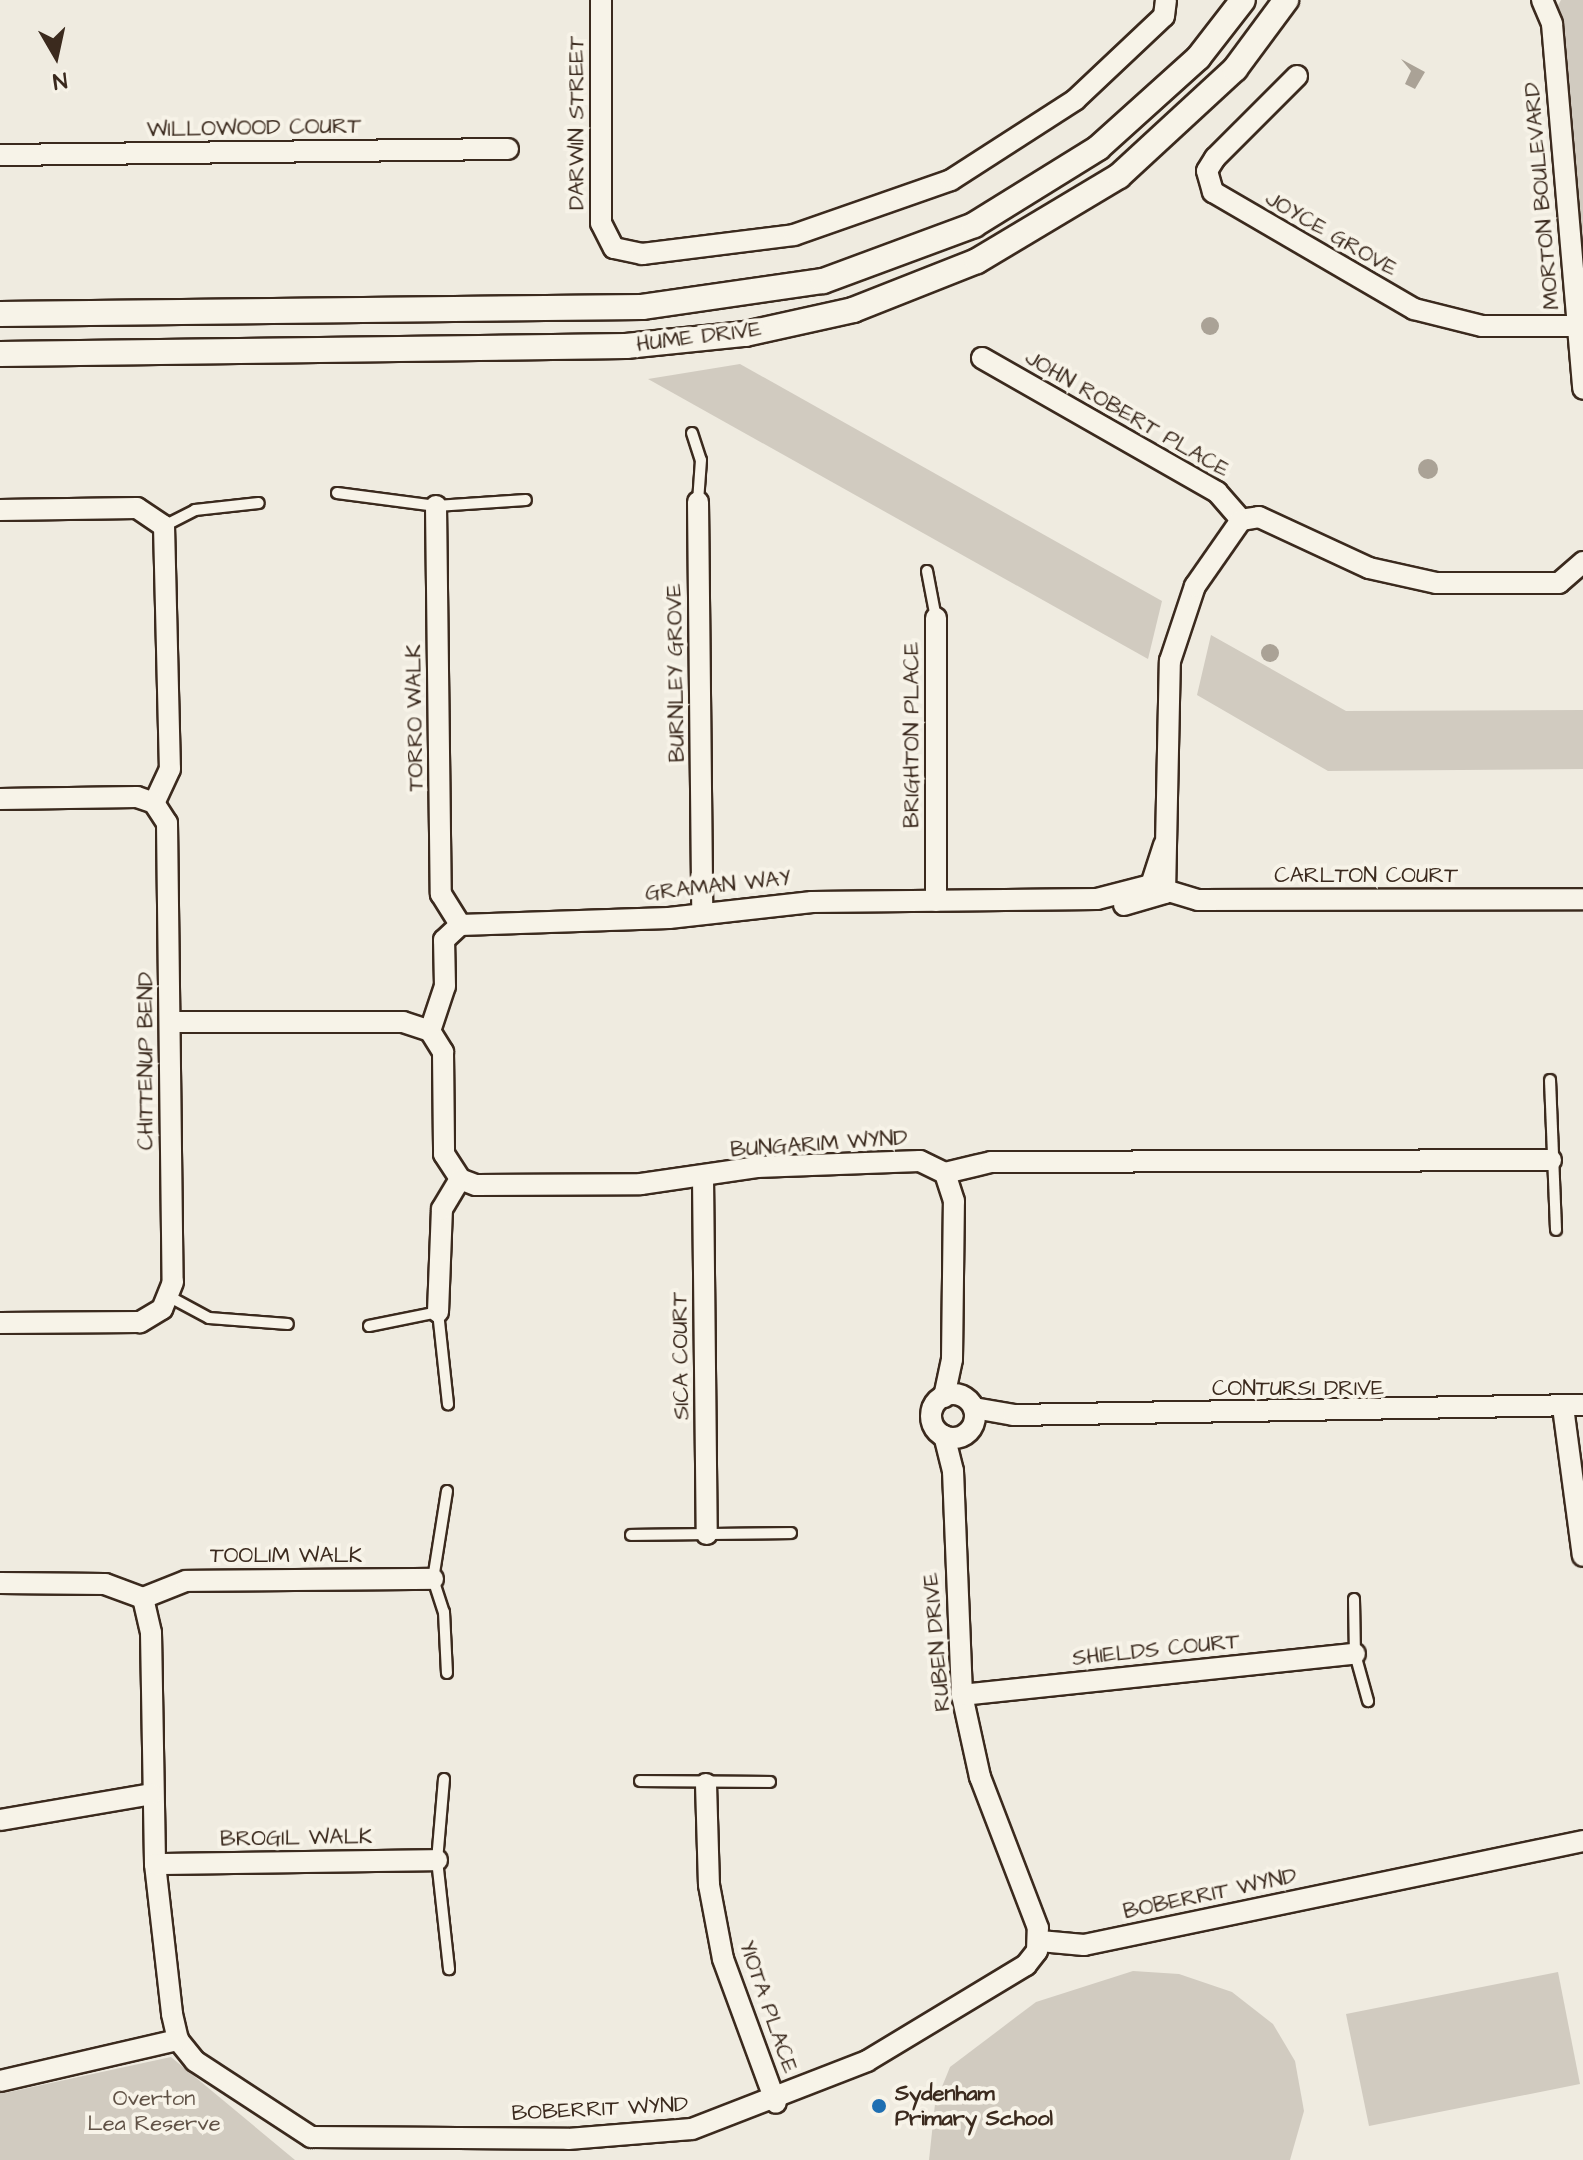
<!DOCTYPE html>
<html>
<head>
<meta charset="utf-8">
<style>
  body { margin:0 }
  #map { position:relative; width:1583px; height:2160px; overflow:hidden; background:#efebe0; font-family:"Architects Daughter",sans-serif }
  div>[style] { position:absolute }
  .green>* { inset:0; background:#d1cbc0 }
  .water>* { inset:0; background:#aaa296 }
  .round { border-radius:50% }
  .roads { filter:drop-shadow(2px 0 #3b2a1e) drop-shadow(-2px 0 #3b2a1e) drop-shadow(0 2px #3b2a1e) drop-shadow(0 -2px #3b2a1e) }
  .service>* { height:10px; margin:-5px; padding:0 5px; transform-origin:5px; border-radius:5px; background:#f7f3e8 }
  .minor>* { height:20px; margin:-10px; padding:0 10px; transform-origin:10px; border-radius:10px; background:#f7f3e8 }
  .minor>.ring { margin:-10px; padding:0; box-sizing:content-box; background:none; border:20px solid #f7f3e8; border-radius:50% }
  .tertiary>* { height:24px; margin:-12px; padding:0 12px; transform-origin:12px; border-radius:12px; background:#f7f3e8 }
  .dots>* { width:22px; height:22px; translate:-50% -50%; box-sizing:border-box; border:4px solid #f7f3e8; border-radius:50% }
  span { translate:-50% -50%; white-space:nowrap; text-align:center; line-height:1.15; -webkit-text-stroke:8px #f7f3e8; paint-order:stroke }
  .street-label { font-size:22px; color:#3b2a1e }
  .poi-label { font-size:22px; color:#3b2a1e; font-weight:700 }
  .left { translate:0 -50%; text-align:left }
  .park-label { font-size:22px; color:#605246 }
  .north { position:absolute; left:16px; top:16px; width:80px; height:80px; -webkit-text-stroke:6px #f7f3e8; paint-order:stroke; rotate:171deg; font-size:22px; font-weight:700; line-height:32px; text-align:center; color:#3b2a1e }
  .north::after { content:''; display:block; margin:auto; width:28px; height:36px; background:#3b2a1e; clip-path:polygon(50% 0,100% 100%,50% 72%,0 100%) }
</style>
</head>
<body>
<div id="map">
  <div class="green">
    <div style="clip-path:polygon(1561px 0,1583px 0,1583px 272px,1556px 9px)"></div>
    <div style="clip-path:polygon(740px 364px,1162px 601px,1148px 659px,648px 379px)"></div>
    <div style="clip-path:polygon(1211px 635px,1346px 711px,1583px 710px,1583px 769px,1328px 771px,1197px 695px)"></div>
    <div style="clip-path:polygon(1133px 1971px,1179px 1974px,1232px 1992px,1273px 2024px,1295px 2061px,1304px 2111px,1290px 2160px,929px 2160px,935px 2104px,950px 2067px,1036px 2002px)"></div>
    <div style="clip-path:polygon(1558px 1972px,1580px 2084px,1369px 2126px,1346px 2014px)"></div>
    <div style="clip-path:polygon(171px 2057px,295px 2160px,0 2160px,0 2094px)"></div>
  </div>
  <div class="water">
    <div style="clip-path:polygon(1401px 59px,1425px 72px,1415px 89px,1405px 84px,1411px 71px)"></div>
    <div class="round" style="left:1201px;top:317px;width:18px;height:18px"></div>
    <div class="round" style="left:1418px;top:459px;width:20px;height:20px"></div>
    <div class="round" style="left:1261px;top:644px;width:18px;height:18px"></div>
  </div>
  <div class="roads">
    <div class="service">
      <div style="left:692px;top:433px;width:28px;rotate:72deg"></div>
      <div style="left:701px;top:460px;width:42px;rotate:94.1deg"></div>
      <div style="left:337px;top:493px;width:100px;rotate:7.5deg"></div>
      <div style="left:436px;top:506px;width:90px;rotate:-3.8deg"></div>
      <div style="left:164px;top:526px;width:35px;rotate:-27deg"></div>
      <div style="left:195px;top:510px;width:64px;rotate:-6.2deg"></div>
      <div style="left:927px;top:571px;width:48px;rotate:79.2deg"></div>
      <div style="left:1550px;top:1080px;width:150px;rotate:87.7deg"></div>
      <div style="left:170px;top:1297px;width:44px;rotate:28.3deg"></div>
      <div style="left:209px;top:1318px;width:79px;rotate:4.3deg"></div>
      <div style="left:369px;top:1326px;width:70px;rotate:-11.5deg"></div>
      <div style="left:438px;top:1312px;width:93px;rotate:83.8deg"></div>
      <div style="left:447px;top:1491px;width:89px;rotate:99deg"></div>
      <div style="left:433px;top:1579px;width:35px;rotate:72deg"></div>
      <div style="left:444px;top:1612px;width:61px;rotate:87.2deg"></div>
      <div style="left:631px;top:1535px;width:160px;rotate:-0.7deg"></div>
      <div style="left:1354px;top:1599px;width:55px;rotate:89deg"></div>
      <div style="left:1355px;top:1654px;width:49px;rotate:74.5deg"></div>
      <div style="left:444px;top:1779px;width:81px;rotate:94.9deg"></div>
      <div style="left:437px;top:1860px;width:110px;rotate:83.7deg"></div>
      <div style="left:640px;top:1781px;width:130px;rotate:0.4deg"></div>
    </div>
    <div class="minor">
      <div style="left:601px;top:0;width:223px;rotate:90deg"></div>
      <div style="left:601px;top:223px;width:28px;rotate:63deg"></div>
      <div style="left:614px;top:248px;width:29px;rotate:12deg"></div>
      <div style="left:642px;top:254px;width:153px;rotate:-7.1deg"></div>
      <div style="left:794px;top:235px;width:166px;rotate:-19.3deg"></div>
      <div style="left:951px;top:180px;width:148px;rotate:-32.8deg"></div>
      <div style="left:1075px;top:100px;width:122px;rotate:-43.3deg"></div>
      <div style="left:1164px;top:16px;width:16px;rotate:-83deg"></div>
      <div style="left:1542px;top:0;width:26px;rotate:67deg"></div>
      <div style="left:1552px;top:24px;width:366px;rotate:85.1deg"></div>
      <div style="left:1297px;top:76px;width:116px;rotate:135deg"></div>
      <div style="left:1215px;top:158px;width:15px;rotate:122deg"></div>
      <div style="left:1207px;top:171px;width:22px;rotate:74deg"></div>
      <div style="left:1213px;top:192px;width:233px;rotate:30.2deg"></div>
      <div style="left:1414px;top:309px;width:70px;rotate:14deg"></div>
      <div style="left:1482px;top:326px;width:96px"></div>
      <div style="left:0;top:155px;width:508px;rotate:-0.68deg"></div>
      <div style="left:982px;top:358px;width:271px;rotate:29.7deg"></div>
      <div style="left:1217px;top:492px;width:37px;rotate:49deg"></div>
      <div style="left:698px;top:502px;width:412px;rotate:89.4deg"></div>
      <div style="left:436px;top:506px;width:388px;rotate:89.3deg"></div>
      <div style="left:441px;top:894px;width:36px;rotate:58deg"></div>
      <div style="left:0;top:510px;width:137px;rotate:-0.8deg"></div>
      <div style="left:137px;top:508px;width:32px;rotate:34deg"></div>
      <div style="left:164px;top:526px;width:243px;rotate:88.6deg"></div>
      <div style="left:170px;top:769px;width:38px;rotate:115deg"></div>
      <div style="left:1241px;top:520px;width:18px;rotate:-9deg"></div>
      <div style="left:1259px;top:517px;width:121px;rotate:24.9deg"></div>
      <div style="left:1369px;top:568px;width:69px;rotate:12.6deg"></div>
      <div style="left:1436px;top:583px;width:123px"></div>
      <div style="left:1559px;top:583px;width:32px;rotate:-41deg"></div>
      <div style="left:936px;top:618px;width:283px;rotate:90deg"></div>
      <div style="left:0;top:799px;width:137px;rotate:-0.8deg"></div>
      <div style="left:137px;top:797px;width:18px;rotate:19deg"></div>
      <div style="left:154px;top:803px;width:24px;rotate:57deg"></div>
      <div style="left:167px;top:823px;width:459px;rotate:89.3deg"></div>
      <div style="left:173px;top:1282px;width:29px;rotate:112deg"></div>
      <div style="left:162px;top:1309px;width:26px;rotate:149deg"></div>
      <div style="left:140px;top:1322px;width:140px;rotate:179.6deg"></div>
      <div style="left:1155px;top:887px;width:45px;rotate:16.8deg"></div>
      <div style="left:1198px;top:900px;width:385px;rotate:-0.1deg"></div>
      <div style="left:1124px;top:905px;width:43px;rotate:-16.3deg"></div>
      <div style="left:1165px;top:893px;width:232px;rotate:-88.8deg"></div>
      <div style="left:1170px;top:661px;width:79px;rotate:-71.6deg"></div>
      <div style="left:1195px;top:586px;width:80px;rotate:-55.1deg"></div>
      <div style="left:170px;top:1022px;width:233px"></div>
      <div style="left:403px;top:1022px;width:28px;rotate:18deg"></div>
      <div style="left:430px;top:1031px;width:25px;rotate:58deg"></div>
      <div style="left:443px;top:1052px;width:102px;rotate:89.4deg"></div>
      <div style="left:444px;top:1154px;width:30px;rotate:57deg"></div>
      <div style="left:460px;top:1179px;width:17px;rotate:21deg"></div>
      <div style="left:476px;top:1185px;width:165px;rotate:-0.3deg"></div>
      <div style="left:641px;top:1184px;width:117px;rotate:-8.3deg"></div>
      <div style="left:757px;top:1167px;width:163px;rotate:-2.1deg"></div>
      <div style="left:920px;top:1161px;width:28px;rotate:26deg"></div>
      <div style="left:945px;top:1173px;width:47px;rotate:-13.4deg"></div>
      <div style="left:991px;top:1162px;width:560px;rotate:-0.2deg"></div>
      <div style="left:430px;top:1031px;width:47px;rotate:-71.6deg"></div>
      <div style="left:445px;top:986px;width:46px;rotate:-91.2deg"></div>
      <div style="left:444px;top:940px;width:22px;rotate:-43deg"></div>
      <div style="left:460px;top:925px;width:209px;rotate:-1.9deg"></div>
      <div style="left:669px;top:918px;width:144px;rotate:-6.4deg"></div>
      <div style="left:812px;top:902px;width:285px;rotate:-0.6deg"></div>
      <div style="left:1097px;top:899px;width:56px;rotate:-14.5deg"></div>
      <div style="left:1151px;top:885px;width:42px;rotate:-72deg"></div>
      <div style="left:703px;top:1177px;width:357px;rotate:89.4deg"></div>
      <div style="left:438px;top:1312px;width:103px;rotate:-87.8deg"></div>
      <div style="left:442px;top:1209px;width:35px;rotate:-59deg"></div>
      <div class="ring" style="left:931px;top:1394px;width:24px;height:24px"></div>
      <div style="left:944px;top:1397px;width:39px;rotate:-78deg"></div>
      <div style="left:952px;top:1359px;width:158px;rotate:-89.3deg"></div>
      <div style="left:954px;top:1201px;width:29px;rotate:-108deg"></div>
      <div style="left:1563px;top:1407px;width:150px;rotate:82.4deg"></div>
      <div style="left:974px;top:1408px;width:40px;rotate:10deg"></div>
      <div style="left:1013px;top:1415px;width:570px;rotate:-1.01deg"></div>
      <div style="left:0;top:1583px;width:105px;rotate:0.5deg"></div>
      <div style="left:105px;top:1584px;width:40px;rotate:20.2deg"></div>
      <div style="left:143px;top:1598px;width:36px;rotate:77deg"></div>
      <div style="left:151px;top:1633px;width:231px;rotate:89deg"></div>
      <div style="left:155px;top:1864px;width:151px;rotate:83.5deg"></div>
      <div style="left:172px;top:2014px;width:27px;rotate:77deg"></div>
      <div style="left:178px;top:2040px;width:27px;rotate:51deg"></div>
      <div style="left:195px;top:2061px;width:139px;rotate:33.2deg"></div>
      <div style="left:311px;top:2137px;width:257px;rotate:0.4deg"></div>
      <div style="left:568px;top:2139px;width:124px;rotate:-4.6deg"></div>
      <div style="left:692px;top:2129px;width:188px;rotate:-21.2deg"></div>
      <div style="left:867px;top:2061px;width:186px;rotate:-31.1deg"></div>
      <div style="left:1026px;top:1965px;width:18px;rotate:-52deg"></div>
      <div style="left:1037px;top:1951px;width:23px;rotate:-88deg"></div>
      <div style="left:1038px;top:1928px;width:162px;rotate:-111deg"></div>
      <div style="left:980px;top:1777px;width:84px;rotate:-102.4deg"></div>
      <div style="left:962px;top:1695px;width:224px;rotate:-92.3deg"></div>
      <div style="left:953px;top:1471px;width:36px;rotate:-104deg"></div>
      <div style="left:143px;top:1598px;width:46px;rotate:-21.6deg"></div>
      <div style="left:186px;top:1581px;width:247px;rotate:-0.5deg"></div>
      <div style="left:962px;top:1695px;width:395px;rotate:-6deg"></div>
      <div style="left:706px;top:1784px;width:101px;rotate:88.3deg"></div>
      <div style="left:709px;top:1885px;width:75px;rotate:79.3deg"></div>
      <div style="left:723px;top:1959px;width:153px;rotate:69.8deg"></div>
      <div style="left:0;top:1820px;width:154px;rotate:-9.7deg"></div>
      <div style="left:155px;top:1864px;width:282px;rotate:-0.8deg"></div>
      <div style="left:1040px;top:1941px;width:44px;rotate:5.2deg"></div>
      <div style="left:1084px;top:1945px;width:510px;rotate:-11.77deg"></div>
      <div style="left:0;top:2081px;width:183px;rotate:-13deg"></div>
    </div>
    <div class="tertiary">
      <div style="left:0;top:314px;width:642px;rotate:-0.62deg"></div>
      <div style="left:642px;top:307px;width:183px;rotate:-8.2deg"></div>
      <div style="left:823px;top:281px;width:161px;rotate:-20.3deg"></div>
      <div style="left:974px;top:225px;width:146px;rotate:-31.8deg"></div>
      <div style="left:1098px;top:148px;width:135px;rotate:-42deg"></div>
      <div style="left:1198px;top:58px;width:73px;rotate:-52.2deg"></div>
      <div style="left:0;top:354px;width:626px;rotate:-0.73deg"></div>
      <div style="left:626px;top:346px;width:120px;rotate:-5.8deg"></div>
      <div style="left:745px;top:334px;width:111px;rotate:-12.5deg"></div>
      <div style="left:853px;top:310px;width:133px;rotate:-21.6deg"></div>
      <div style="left:977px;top:261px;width:165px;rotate:-30.9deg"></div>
      <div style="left:1119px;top:176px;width:158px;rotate:-42.7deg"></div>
      <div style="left:1235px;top:69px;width:86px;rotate:-53.5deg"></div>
    </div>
  </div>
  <div class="dots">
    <div style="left:879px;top:2106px;background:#1f6fb2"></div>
  </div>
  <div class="street-label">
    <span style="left:577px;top:123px;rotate:-90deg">DARWIN STREET</span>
    <span style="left:254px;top:128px;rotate:-1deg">WILLOWOOD COURT</span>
    <span style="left:1542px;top:196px;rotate:-95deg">MORTON BOULEVARD</span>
    <span style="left:1331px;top:234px;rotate:30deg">JOYCE GROVE</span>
    <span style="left:699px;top:337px;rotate:-7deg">HUME DRIVE</span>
    <span style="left:1127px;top:414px;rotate:30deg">JOHN ROBERT PLACE</span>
    <span style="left:676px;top:673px;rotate:-91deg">BURNLEY GROVE</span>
    <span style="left:415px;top:718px;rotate:-91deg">TORRO WALK</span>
    <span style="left:912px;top:735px;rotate:-90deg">BRIGHTON PLACE</span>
    <span style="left:1366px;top:876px">CARLTON COURT</span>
    <span style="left:718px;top:886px;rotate:-6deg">GRAMAN WAY</span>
    <span style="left:146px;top:1061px;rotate:-90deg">CHITTENUP BEND</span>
    <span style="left:819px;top:1144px;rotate:-4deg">BUNGARIM WYND</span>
    <span style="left:681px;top:1356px;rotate:-91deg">SICA COURT</span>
    <span style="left:1298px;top:1389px">CONTURSI DRIVE</span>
    <span style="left:286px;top:1556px">TOOLIM WALK</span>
    <span style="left:937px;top:1642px;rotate:-95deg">RUBEN DRIVE</span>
    <span style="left:1156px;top:1650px;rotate:-6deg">SHIELDS COURT</span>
    <span style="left:296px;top:1838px;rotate:-1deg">BROGIL WALK</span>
    <span style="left:1210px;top:1894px;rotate:-12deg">BOBERRIT WYND</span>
    <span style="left:768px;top:2007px;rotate:71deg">YIOTA PLACE</span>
    <span style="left:600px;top:2109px;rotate:-3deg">BOBERRIT WYND</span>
  </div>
  <div class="poi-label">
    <span class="left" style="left:895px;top:2106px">Sydenham<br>Primary School</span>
  </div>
  <div class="park-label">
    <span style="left:154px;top:2111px">Overton<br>Lea Reserve</span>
  </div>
  <div class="north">N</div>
</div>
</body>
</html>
